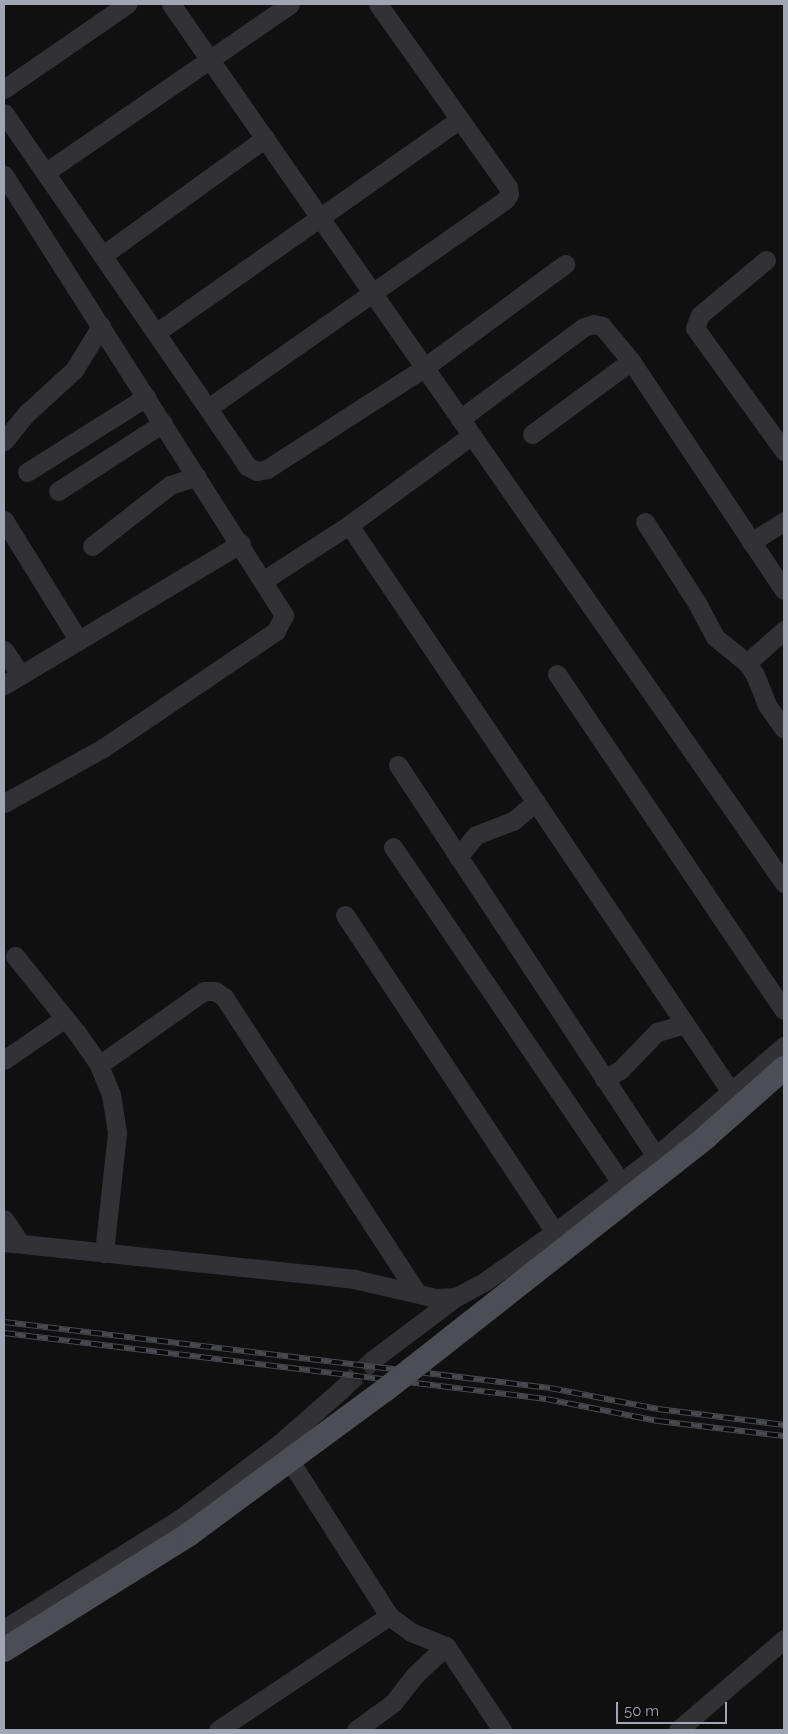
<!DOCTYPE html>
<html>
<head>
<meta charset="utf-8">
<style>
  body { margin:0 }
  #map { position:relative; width:788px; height:1734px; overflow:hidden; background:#101011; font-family:Raleway,sans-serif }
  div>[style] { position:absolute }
  .minor-tunnel>* { height:19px; margin-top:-9.5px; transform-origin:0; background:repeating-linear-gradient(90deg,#2d2e31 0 19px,transparent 0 28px) }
  .minor>* { height:19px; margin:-9.5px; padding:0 9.5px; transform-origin:9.5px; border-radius:9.5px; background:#313136 }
  .rail>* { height:5.5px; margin-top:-2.75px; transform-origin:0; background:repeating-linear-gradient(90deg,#0b0b0c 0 11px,#47494f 0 22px); box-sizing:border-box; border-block:1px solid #47494f }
  .major-bridge>* { height:24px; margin:-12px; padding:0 12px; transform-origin:12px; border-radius:12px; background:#4c4e55 }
  span { translate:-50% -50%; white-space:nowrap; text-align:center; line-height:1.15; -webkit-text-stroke:4px #0b0b0c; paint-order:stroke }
  .frame { position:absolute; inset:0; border:5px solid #a0a6b3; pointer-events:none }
  .scale { position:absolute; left:616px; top:1702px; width:111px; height:22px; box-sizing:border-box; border:2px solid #a0a6b3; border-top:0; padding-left:6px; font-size:15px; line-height:18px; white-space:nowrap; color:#a0a6b3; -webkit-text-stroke:4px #0b0b0c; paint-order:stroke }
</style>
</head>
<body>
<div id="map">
  <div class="minor-tunnel">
    <div style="left:343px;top:1388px;width:44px;rotate:-43.2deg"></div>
  </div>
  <div class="minor">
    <div style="left:171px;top:4px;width:1072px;rotate:55.11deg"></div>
    <div style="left:4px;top:89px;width:150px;rotate:-34.6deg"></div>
    <div style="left:4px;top:113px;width:418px;rotate:55.4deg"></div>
    <div style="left:241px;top:457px;width:11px;rotate:56deg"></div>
    <div style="left:247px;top:466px;width:11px;rotate:27deg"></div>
    <div style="left:257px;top:471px;width:10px;rotate:-11deg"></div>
    <div style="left:267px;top:469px;width:188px;rotate:-32.8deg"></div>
    <div style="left:425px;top:367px;width:174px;rotate:-36.3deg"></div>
    <div style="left:46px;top:172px;width:296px;rotate:-34.5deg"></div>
    <div style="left:4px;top:175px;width:522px;rotate:57.53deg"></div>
    <div style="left:284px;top:615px;width:18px;rotate:117deg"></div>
    <div style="left:276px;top:631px;width:209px;rotate:145.9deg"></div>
    <div style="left:103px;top:748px;width:113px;rotate:150.9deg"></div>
    <div style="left:103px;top:255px;width:200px;rotate:-35.8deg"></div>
    <div style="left:766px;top:260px;width:86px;rotate:140.2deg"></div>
    <div style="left:700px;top:315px;width:14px;rotate:111deg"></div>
    <div style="left:695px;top:328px;width:152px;rotate:54.1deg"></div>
    <div style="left:157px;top:332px;width:369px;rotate:-35.1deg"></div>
    <div style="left:208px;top:408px;width:363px;rotate:-35deg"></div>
    <div style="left:505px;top:200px;width:7px;rotate:-56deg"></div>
    <div style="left:509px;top:194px;width:7px;rotate:-98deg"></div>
    <div style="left:508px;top:187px;width:224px;rotate:-125.4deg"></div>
    <div style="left:460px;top:419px;width:154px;rotate:-36.6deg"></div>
    <div style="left:584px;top:327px;width:10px;rotate:-17deg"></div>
    <div style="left:594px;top:324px;width:8px;rotate:14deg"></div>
    <div style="left:602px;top:326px;width:45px;rotate:50.4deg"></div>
    <div style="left:631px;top:361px;width:275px;rotate:56.3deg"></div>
    <div style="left:532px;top:434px;width:123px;rotate:-36.4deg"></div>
    <div style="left:4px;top:441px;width:36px;rotate:-51deg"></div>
    <div style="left:27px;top:413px;width:64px;rotate:-42.5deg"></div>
    <div style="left:74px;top:370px;width:52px;rotate:-58.5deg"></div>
    <div style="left:27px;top:472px;width:141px;rotate:-32.2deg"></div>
    <div style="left:58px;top:491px;width:125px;rotate:-32.9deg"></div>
    <div style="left:4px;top:520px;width:142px;rotate:58.2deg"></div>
    <div style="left:645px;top:522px;width:96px;rotate:57.3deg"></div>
    <div style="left:697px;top:603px;width:38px;rotate:62deg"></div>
    <div style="left:715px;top:637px;width:41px;rotate:39.1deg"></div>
    <div style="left:747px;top:663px;width:14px;rotate:56deg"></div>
    <div style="left:755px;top:675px;width:32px;rotate:68deg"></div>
    <div style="left:767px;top:705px;width:29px;rotate:55deg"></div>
    <div style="left:349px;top:525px;width:684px;rotate:56.03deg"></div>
    <div style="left:751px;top:542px;width:39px;rotate:-32deg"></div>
    <div style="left:92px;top:546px;width:99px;rotate:-38deg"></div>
    <div style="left:170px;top:485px;width:28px;rotate:-18deg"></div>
    <div style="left:264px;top:580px;width:101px;rotate:-32.9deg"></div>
    <div style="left:349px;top:525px;width:152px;rotate:-36.2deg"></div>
    <div style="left:4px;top:650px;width:30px;rotate:56deg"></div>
    <div style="left:747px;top:663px;width:50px;rotate:-41.7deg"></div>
    <div style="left:557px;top:674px;width:405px;rotate:56deg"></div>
    <div style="left:4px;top:685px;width:276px;rotate:-30.9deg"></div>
    <div style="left:398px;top:765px;width:468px;rotate:56.6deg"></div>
    <div style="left:393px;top:847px;width:406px;rotate:55.8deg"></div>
    <div style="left:458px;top:857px;width:28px;rotate:-51deg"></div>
    <div style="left:476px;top:835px;width:40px;rotate:-21deg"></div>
    <div style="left:513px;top:821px;width:30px;rotate:-40deg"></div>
    <div style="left:345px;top:915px;width:380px;rotate:56.5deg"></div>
    <div style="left:15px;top:956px;width:99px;rotate:51.2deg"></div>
    <div style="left:77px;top:1033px;width:39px;rotate:55deg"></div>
    <div style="left:99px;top:1065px;width:31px;rotate:68deg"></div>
    <div style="left:111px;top:1094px;width:39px;rotate:81deg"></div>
    <div style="left:117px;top:1133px;width:121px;rotate:96.2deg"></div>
    <div style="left:4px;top:1060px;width:74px;rotate:-34.5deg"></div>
    <div style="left:99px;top:1065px;width:128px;rotate:-35.2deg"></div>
    <div style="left:204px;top:991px;width:11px"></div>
    <div style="left:215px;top:991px;width:11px;rotate:34deg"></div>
    <div style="left:224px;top:997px;width:353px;rotate:56.9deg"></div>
    <div style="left:604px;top:1079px;width:18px;rotate:-29deg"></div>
    <div style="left:620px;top:1070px;width:53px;rotate:-45.8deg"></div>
    <div style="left:657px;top:1032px;width:29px;rotate:-16deg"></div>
    <div style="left:4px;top:1219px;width:29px;rotate:56deg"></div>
    <div style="left:4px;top:1242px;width:352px;rotate:6deg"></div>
    <div style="left:354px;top:1279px;width:84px;rotate:13deg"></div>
    <div style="left:436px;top:1298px;width:20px;rotate:-3deg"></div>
    <div style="left:456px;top:1297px;width:32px;rotate:-28deg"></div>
    <div style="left:484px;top:1282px;width:87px;rotate:-35.2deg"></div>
    <div style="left:555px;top:1232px;width:126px;rotate:-37deg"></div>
    <div style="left:656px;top:1156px;width:169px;rotate:-40.7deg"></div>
    <div style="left:375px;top:1358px;width:101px;rotate:-37deg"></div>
    <div style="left:283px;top:1450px;width:197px;rotate:57.4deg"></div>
    <div style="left:389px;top:1616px;width:27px;rotate:36deg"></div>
    <div style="left:411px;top:1632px;width:38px;rotate:22deg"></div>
    <div style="left:446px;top:1646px;width:101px;rotate:56.3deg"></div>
    <div style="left:4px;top:1629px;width:209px;rotate:-32.1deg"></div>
    <div style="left:181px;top:1518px;width:123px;rotate:-37.1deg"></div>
    <div style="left:279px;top:1444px;width:85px;rotate:-41.2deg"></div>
    <div style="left:218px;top:1730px;width:206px;rotate:-33.7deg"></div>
    <div style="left:356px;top:1730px;width:46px;rotate:-36.1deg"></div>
    <div style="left:393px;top:1703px;width:36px;rotate:-52deg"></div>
    <div style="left:415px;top:1675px;width:42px;rotate:-43.1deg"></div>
    <div style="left:678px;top:1730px;width:140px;rotate:-40.6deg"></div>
  </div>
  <div class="rail">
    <div style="left:4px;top:1322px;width:550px;rotate:6.89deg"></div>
    <div style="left:550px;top:1388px;width:110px;rotate:11deg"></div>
    <div style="left:658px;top:1409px;width:127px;rotate:7.2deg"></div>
    <div style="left:4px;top:1333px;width:546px;rotate:6.94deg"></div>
    <div style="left:546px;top:1399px;width:114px;rotate:11.1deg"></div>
    <div style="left:658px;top:1421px;width:127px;rotate:6.8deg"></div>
  </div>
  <div class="major-bridge">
    <div style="left:4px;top:1650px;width:217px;rotate:-32deg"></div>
    <div style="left:188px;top:1535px;width:245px;rotate:-36.4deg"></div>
    <div style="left:385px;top:1390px;width:409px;rotate:-38.2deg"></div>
    <div style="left:706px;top:1137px;width:104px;rotate:-41.5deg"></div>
  </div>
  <div class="frame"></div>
  <div class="scale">50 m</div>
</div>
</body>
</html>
